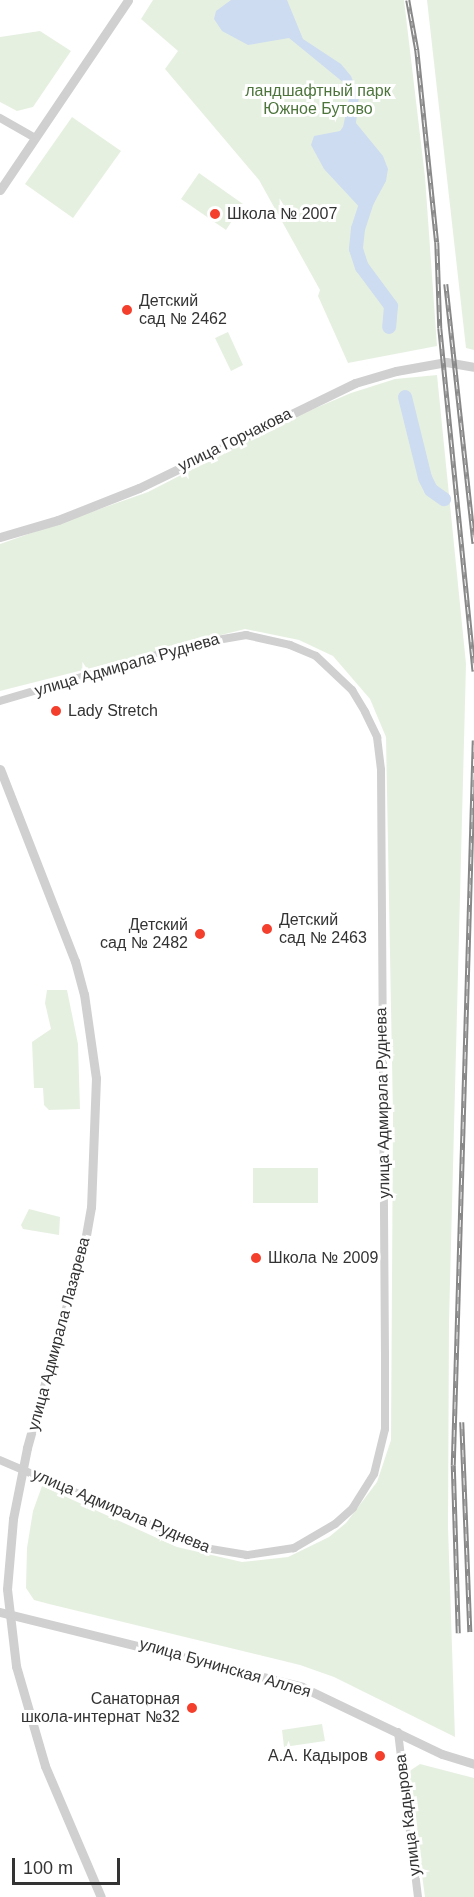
<!DOCTYPE html>
<html>
<head>
<meta charset="utf-8">
<style>
  body { margin:0 }
  #map { position:relative; width:474px; height:1897px; overflow:hidden; background:#fff; font-family:Arial,sans-serif }
  div>[style] { position:absolute }
  .green>* { inset:0; background:#e6f0e1 }
  .water>* { inset:0; background:#cddcf0 }
  .river>* { height:14px; margin:-7px; padding:0 7px; transform-origin:7px; border-radius:7px; background:#cddcf0 }
  .minor>* { height:8px; margin:-4px; padding:0 4px; transform-origin:4px; border-radius:4px; background:#d0d0d0 }
  .tertiary>* { height:9px; margin:-4.5px; padding:0 4.5px; transform-origin:4.5px; border-radius:4.5px; background:#d0d0d0 }
  .rail>* { height:4.5px; margin-top:-2.25px; transform-origin:0; background:repeating-linear-gradient(90deg,#fff 0 7px,#888 0 14px); box-sizing:border-box; border-block:2px solid #888 }
  .dots>* { width:16px; height:16px; translate:-50% -50%; box-sizing:border-box; border:3px solid #fff; border-radius:50% }
  span { translate:-50% -50%; white-space:nowrap; text-align:center; line-height:1.15; -webkit-text-stroke:6px #fff; paint-order:stroke }
  .park-label { font-size:16px; color:#4c743b }
  .poi-label { font-size:16px; color:#333 }
  .left { translate:0 -50%; text-align:left }
  .right { translate:-100% -50%; text-align:right }
  .street-label { font-size:16px; color:#333 }
  .scale { position:absolute; left:12px; top:1858px; width:108px; height:27px; box-sizing:border-box; border:3px solid #333; border-top:0; padding-left:8px; font-size:18px; line-height:21px; white-space:nowrap; color:#333; -webkit-text-stroke:4px #fff; paint-order:stroke }
</style>
</head>
<body>
<div id="map">
  <div class="green">
    <div style="clip-path:polygon(153px 0,404px 0,425px 177px,437px 346px,348px 363px,318px 296px,320px 290px,259px 180px,165px 69px,178px 51px,141px 19px)"></div>
    <div style="clip-path:polygon(427px 0,474px 0,474px 350px,466px 348px)"></div>
    <div style="clip-path:polygon(40px 31px,71px 51px,33px 107px,17px 111px,0 102px,0 37px)"></div>
    <div style="clip-path:polygon(72px 117px,121px 151px,73px 218px,25px 184px)"></div>
    <div style="clip-path:polygon(199px 173px,243px 204px,226px 230px,181px 199px)"></div>
    <div style="clip-path:polygon(228px 332px,243px 365px,231px 371px,215px 338px)"></div>
    <div style="clip-path:polygon(437px 375px,466px 664px,449px 1322px,448px 1527px,455px 1737px,334px 1677px,300px 1665px,49px 1604px,34px 1600px,26px 1588px,27px 1548px,33px 1511px,42px 1486px,177px 1547px,242px 1562px,288px 1557px,329px 1537px,346px 1523px,377px 1482px,391px 1440px,393px 1116px,386px 737px,370px 699px,333px 656px,299px 640px,245px 629px,0 691px,0 544px,148px 492px,292px 418px,351px 393px,395px 379px)"></div>
    <div style="clip-path:polygon(47px 990px,67px 990px,78px 1044px,80px 1109px,49px 1110px,44px 1105px,43px 1088px,34px 1088px,32px 1042px,51px 1029px,45px 1003px)"></div>
    <div style="clip-path:polygon(253px 1168px,318px 1168px,318px 1203px,253px 1203px)"></div>
    <div style="clip-path:polygon(29px 1209px,60px 1217px,59px 1235px,23px 1229px,21px 1225px)"></div>
    <div style="clip-path:polygon(322px 1724px,325px 1741px,284px 1747px,282px 1730px)"></div>
    <div style="clip-path:polygon(420px 1764px,474px 1778px,474px 1897px,425px 1897px,408px 1772px)"></div>
  </div>
  <div class="water">
    <div style="clip-path:polygon(231px 0,287px 0,303px 39px,341px 64px,351px 76px,359px 96px,356px 123px,383px 156px,388px 169px,386px 181px,373px 205px,363px 211px,324px 169px,311px 145px,314px 136px,340px 131px,343px 127px,350px 94px,344px 83px,289px 38px,248px 45px,222px 31px,214px 19px,216px 11px)"></div>
  </div>
  <div class="river">
    <div style="left:369px;top:195px;width:36px;rotate:108deg"></div>
    <div style="left:358px;top:229px;width:20px;rotate:96deg"></div>
    <div style="left:356px;top:249px;width:19px;rotate:72deg"></div>
    <div style="left:362px;top:267px;width:49px;rotate:53.4deg"></div>
    <div style="left:391px;top:306px;width:21px;rotate:95deg"></div>
    <div style="left:405px;top:397px;width:83px;rotate:76.1deg"></div>
    <div style="left:425px;top:478px;width:13px;rotate:63deg"></div>
    <div style="left:431px;top:490px;width:16px;rotate:35deg"></div>
  </div>
  <div class="minor">
    <div style="left:0;top:118px;width:40px;rotate:29.7deg"></div>
    <div style="left:0;top:701px;width:202px;rotate:-16.4deg"></div>
    <div style="left:194px;top:644px;width:53px;rotate:-9.8deg"></div>
    <div style="left:246px;top:635px;width:45px;rotate:12.8deg"></div>
    <div style="left:290px;top:645px;width:28px;rotate:23deg"></div>
    <div style="left:316px;top:656px;width:50px;rotate:43.4deg"></div>
    <div style="left:352px;top:690px;width:26px;rotate:59deg"></div>
    <div style="left:365px;top:712px;width:28px;rotate:64deg"></div>
    <div style="left:377px;top:737px;width:33px;rotate:83deg"></div>
    <div style="left:381px;top:770px;width:583px;rotate:89.61deg"></div>
    <div style="left:385px;top:1353px;width:76px;rotate:90deg"></div>
    <div style="left:385px;top:1429px;width:46px;rotate:103.7deg"></div>
    <div style="left:374px;top:1474px;width:40px;rotate:122deg"></div>
    <div style="left:353px;top:1508px;width:24px;rotate:138deg"></div>
    <div style="left:335px;top:1524px;width:48px;rotate:149.7deg"></div>
    <div style="left:294px;top:1548px;width:48px;rotate:171.5deg"></div>
    <div style="left:247px;top:1555px;width:43px;rotate:-170.5deg"></div>
    <div style="left:205px;top:1548px;width:223px;rotate:-156.8deg"></div>
    <div style="left:398px;top:1732px;width:166px;rotate:83.1deg"></div>
  </div>
  <div class="tertiary">
    <div style="left:0;top:190px;width:229px;rotate:-56deg"></div>
    <div style="left:0;top:537px;width:60px;rotate:-16.3deg"></div>
    <div style="left:58px;top:520px;width:87px;rotate:-21.6deg"></div>
    <div style="left:139px;top:488px;width:240px;rotate:-25.9deg"></div>
    <div style="left:355px;top:383px;width:43px;rotate:-16.3deg"></div>
    <div style="left:396px;top:371px;width:51px;rotate:-10.2deg"></div>
    <div style="left:446px;top:362px;width:28px;rotate:10deg"></div>
    <div style="left:0;top:769px;width:206px;rotate:68.7deg"></div>
    <div style="left:75px;top:961px;width:34px;rotate:75deg"></div>
    <div style="left:84px;top:994px;width:85px;rotate:81.9deg"></div>
    <div style="left:96px;top:1078px;width:129px;rotate:92.2deg"></div>
    <div style="left:91px;top:1207px;width:34px;rotate:100deg"></div>
    <div style="left:85px;top:1240px;width:216px;rotate:105.6deg"></div>
    <div style="left:27px;top:1448px;width:72px;rotate:101.2deg"></div>
    <div style="left:13px;top:1519px;width:70px;rotate:94.9deg"></div>
    <div style="left:7px;top:1589px;width:78px;rotate:83.3deg"></div>
    <div style="left:16px;top:1666px;width:104px;rotate:73.8deg"></div>
    <div style="left:45px;top:1766px;width:142px;rotate:66.9deg"></div>
    <div style="left:0;top:1612px;width:311px;rotate:13.9deg"></div>
    <div style="left:302px;top:1687px;width:155px;rotate:25.6deg"></div>
    <div style="left:442px;top:1754px;width:34px;rotate:17deg"></div>
  </div>
  <div class="rail">
    <div style="left:408px;top:0;width:51px;rotate:79.8deg"></div>
    <div style="left:417px;top:50px;width:193px;rotate:84.1deg"></div>
    <div style="left:437px;top:242px;width:86px;rotate:88deg"></div>
    <div style="left:440px;top:328px;width:345px;rotate:84.3deg"></div>
    <div style="left:446px;top:284px;width:261px;rotate:83.8deg"></div>
    <div style="left:462px;top:1422px;width:210px;rotate:87.8deg"></div>
    <div style="left:458px;top:1633px;width:168px;rotate:-91.7deg"></div>
    <div style="left:453px;top:1465px;width:725px;rotate:-88.34deg"></div>
  </div>
  <div class="dots">
    <div style="left:215px;top:214px;background:#f33f2c"></div>
    <div style="left:127px;top:310px;background:#f33f2c"></div>
    <div style="left:56px;top:711px;background:#f33f2c"></div>
    <div style="left:267px;top:929px;background:#f33f2c"></div>
    <div style="left:200px;top:934px;background:#f33f2c"></div>
    <div style="left:256px;top:1258px;background:#f33f2c"></div>
    <div style="left:192px;top:1708px;background:#f33f2c"></div>
    <div style="left:380px;top:1756px;background:#f33f2c"></div>
  </div>
  <div class="park-label">
    <span style="left:318px;top:100px">ландшафтный парк<br>Южное Бутово</span>
  </div>
  <div class="poi-label">
    <span class="left" style="left:227px;top:214px">Школа № 2007</span>
    <span class="left" style="left:139px;top:310px">Детский<br>сад № 2462</span>
    <span class="left" style="left:68px;top:711px">Lady Stretch</span>
    <span class="left" style="left:279px;top:929px">Детский<br>сад № 2463</span>
    <span class="right" style="left:188px;top:934px">Детский<br>сад № 2482</span>
    <span class="left" style="left:268px;top:1258px">Школа № 2009</span>
    <span class="right" style="left:180px;top:1708px">Санаторная<br>школа-интернат №32</span>
    <span class="right" style="left:368px;top:1756px">А.А. Кадыров</span>
  </div>
  <div class="street-label">
    <span style="left:235px;top:440px;rotate:-26deg">улица Горчакова</span>
    <span style="left:127px;top:665px;rotate:-16deg">улица Адмирала Руднева</span>
    <span style="left:383px;top:1103px;rotate:-91deg">улица Адмирала Руднева</span>
    <span style="left:59px;top:1334px;rotate:-75deg">улица Адмирала Лазарева</span>
    <span style="left:121px;top:1511px;rotate:23deg">улица Адмирала Руднева</span>
    <span style="left:225px;top:1668px;rotate:16deg">улица Бунинская Аллея</span>
    <span style="left:408px;top:1815px;rotate:-97deg">улица Кадырова</span>
  </div>
  <div class="scale">100 m</div>
</div>
</body>
</html>
